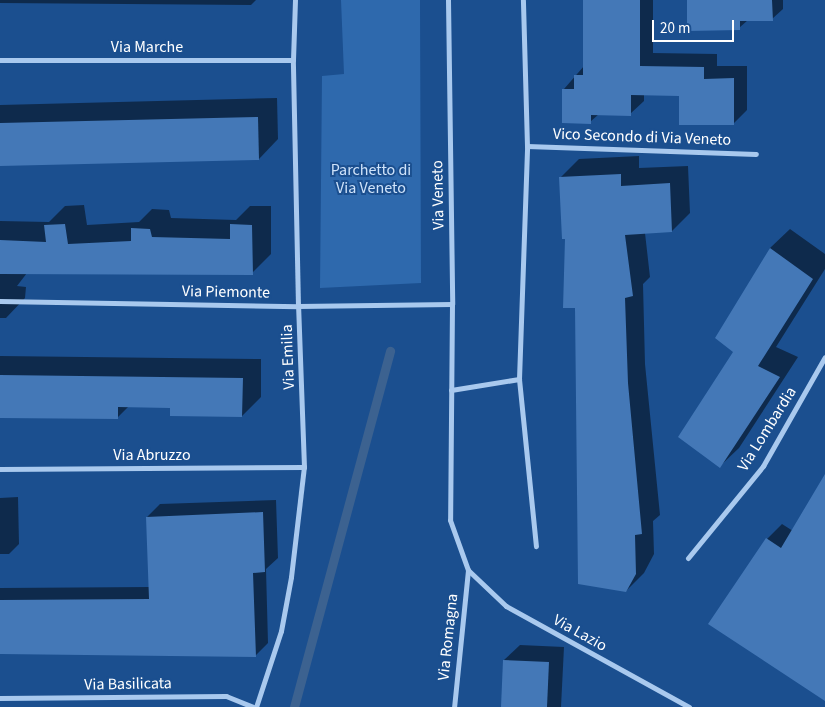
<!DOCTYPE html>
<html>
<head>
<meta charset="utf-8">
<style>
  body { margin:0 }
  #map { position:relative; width:825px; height:707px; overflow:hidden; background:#1b4f8f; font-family:"Source Sans 3",sans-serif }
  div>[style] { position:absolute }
  .green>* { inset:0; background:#2e69ad }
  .shadow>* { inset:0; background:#0007 }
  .stream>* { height:9px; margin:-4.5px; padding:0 4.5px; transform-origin:4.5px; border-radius:4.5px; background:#3c6290 }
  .building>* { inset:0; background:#4478b7 }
  .street>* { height:5px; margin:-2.5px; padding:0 2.5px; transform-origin:2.5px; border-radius:2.5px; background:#a9c9ee }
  span { translate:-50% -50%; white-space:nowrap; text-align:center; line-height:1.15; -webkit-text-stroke:4px #1b4f8f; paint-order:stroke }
  .street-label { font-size:16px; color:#fff }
  .park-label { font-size:16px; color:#cfe3fa }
  .scale { position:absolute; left:652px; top:20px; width:82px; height:22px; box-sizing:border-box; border:2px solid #fff; border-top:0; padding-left:6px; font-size:15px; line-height:18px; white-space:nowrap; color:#fff; -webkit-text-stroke:4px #1b4f8f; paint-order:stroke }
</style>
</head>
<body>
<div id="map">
  <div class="green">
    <div style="clip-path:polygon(341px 0,420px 0,421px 283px,320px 288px,322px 76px,344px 74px)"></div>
  </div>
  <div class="shadow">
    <div style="clip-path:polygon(0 0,256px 0,251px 5px,0 3px)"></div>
    <div style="clip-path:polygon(584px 0,653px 0,653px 53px,717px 54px,717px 66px,747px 66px,747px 110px,734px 123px,680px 95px,644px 94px,644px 101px,630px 114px,599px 114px,590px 122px,564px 89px,584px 66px)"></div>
    <div style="clip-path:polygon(688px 0,783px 0,783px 9px,772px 19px,748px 20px,739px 28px)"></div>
    <div style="clip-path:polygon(277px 98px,278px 139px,259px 159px,0 164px,0 105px)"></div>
    <div style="clip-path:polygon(639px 156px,639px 168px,688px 166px,690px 213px,672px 231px,645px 233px,650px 277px,643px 284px,645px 364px,660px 515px,653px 521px,654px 554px,644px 573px,626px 591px,576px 307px,560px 178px,579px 159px)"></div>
    <div style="clip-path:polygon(84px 205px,87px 225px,139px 222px,152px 209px,169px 210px,171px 218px,236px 220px,250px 206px,271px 206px,271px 254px,252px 273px,27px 273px,17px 286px,26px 287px,25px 298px,6px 318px,0 318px,0 221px,49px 222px,65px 206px)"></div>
    <div style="clip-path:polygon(790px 229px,825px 254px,825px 269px,776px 347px,798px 357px,739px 448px,719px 467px,735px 352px,770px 248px)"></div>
    <div style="clip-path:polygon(0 356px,261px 359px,261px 397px,242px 416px,172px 407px,129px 406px,117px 418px,0 417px)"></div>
    <div style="clip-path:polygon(825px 476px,825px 699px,767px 539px,782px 524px,793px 531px)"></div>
    <div style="clip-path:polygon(18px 497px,19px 544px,9px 554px,0 554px,0 498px)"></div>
    <div style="clip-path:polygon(276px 500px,278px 558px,266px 569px,268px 643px,255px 656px,0 653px,0 588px,150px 587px,147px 517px,160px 504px)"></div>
    <div style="clip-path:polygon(520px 645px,564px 647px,561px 707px,502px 707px,504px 660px)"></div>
  </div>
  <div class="stream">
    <div style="left:294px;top:707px;width:369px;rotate:-74.9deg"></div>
  </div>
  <div class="building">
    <div style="clip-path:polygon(583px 0,640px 0,640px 66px,704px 67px,704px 79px,734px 78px,734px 125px,679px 125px,679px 96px,631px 95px,631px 116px,591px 115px,591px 124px,562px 123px,562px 89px,574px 89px,574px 75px,583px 75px)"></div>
    <div style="clip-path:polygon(687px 0,772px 0,773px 21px,740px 21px,740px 30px,687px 31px)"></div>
    <div style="clip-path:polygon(258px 117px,259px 160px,0 166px,0 123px)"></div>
    <div style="clip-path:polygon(621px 174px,621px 186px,670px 183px,672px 232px,625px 235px,633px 296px,625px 298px,628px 383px,642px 534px,635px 535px,636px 574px,626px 592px,578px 584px,575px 308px,563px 308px,565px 239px,562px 239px,559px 177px)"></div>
    <div style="clip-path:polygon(65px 224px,68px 244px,131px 241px,131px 228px,150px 229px,152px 237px,230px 239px,230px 224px,252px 225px,253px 275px,0 274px,0 240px,46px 242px,44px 225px)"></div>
    <div style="clip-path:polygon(770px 248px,813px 279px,758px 366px,780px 377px,720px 468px,678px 437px,733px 352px,715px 338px)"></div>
    <div style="clip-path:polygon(0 375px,243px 378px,242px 417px,170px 416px,170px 408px,118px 407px,118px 419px,0 418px)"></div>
    <div style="clip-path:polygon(825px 474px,825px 701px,708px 624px,766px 538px,781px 548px)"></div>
    <div style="clip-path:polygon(263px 512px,265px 572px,253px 573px,256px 657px,0 654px,0 600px,149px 599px,146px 517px)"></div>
    <div style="clip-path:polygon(503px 660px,549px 662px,547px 707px,501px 707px)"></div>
  </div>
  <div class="street">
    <div style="left:448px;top:0;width:304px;rotate:89.2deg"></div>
    <div style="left:452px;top:304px;width:216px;rotate:90.5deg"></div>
    <div style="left:450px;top:520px;width:53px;rotate:70.2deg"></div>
    <div style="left:468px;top:570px;width:138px;rotate:95.8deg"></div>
    <div style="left:0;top:60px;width:293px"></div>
    <div style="left:527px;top:146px;width:229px;rotate:2deg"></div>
    <div style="left:0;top:301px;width:298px;rotate:1deg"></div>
    <div style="left:298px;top:306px;width:154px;rotate:-0.7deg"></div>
    <div style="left:519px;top:379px;width:168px;rotate:84.2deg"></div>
    <div style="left:451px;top:390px;width:69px;rotate:-9.2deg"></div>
    <div style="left:519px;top:379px;width:233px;rotate:-88deg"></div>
    <div style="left:527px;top:146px;width:146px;rotate:-91.6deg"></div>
    <div style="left:0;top:469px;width:304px;rotate:-0.4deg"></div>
    <div style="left:688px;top:558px;width:119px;rotate:-50.8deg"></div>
    <div style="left:763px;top:466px;width:125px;rotate:-60.4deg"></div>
    <div style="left:468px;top:570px;width:52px;rotate:43.5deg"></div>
    <div style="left:506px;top:606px;width:209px;rotate:28.9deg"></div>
    <div style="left:0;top:698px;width:226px;rotate:-0.5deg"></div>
    <div style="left:226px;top:696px;width:29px;rotate:22deg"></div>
    <div style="left:256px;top:707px;width:80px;rotate:-71.8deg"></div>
    <div style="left:281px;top:631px;width:55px;rotate:-79.5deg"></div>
    <div style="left:291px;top:577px;width:111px;rotate:-83.3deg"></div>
    <div style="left:304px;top:467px;width:161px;rotate:-92.1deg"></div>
    <div style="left:298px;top:306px;width:246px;rotate:-91.2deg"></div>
    <div style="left:293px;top:60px;width:60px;rotate:-88.1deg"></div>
  </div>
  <div class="street-label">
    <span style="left:147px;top:47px">Via Marche</span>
    <span style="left:642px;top:137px;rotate:2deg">Vico Secondo di Via Veneto</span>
    <span style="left:438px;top:195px;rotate:-91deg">Via Veneto</span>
    <span style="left:226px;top:292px;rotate:1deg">Via Piemonte</span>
    <span style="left:288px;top:357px;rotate:-92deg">Via Emilia</span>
    <span style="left:767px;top:429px;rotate:-58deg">Via Lombardia</span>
    <span style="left:152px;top:455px">Via Abruzzo</span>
    <span style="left:580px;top:633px;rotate:29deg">Via Lazio</span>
    <span style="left:448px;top:637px;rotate:-84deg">Via Romagna</span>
    <span style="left:128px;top:684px;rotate:-1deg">Via Basilicata</span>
  </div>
  <div class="park-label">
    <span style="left:371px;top:179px">Parchetto di<br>Via Veneto</span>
  </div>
  <div class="scale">20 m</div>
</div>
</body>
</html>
